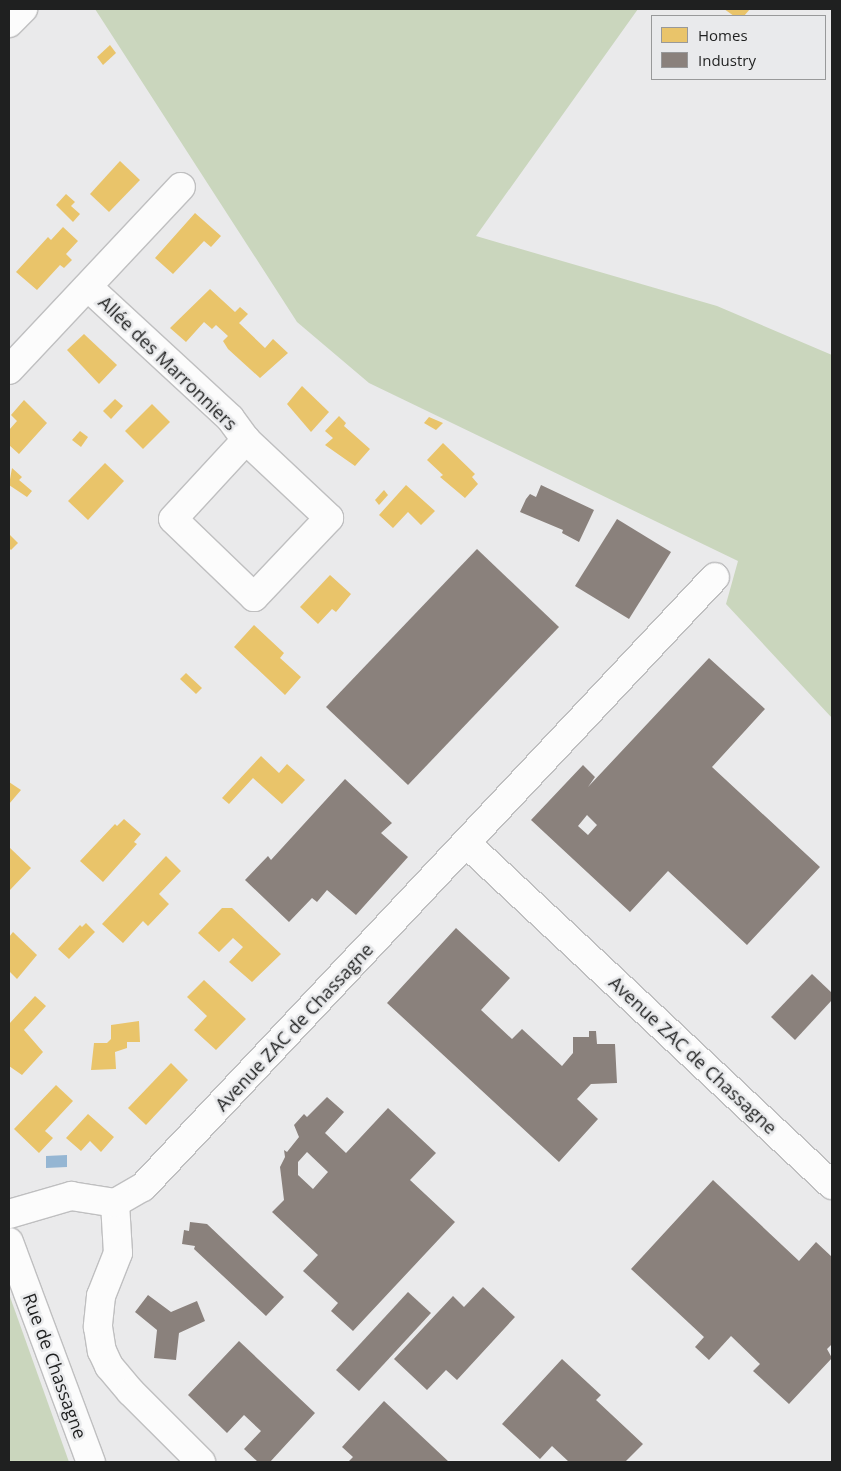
<!DOCTYPE html>
<html>
<head>
<meta charset="utf-8">
<style>
  body { margin:0 }
  #map { position:relative; width:841px; height:1471px; overflow:hidden; background:#eaeaeb; font-family:"Open Sans",sans-serif }
  div>[style] { position:absolute }
  .green>* { inset:0; background:#cad6bd }
  .water>* { inset:0; background:#95b6d3 }
  .homes>* { inset:0; background:#e9c46a }
  .industry>* { inset:0; background:#8a817c }
  .roads { filter:drop-shadow(1px 0 #bfbfc0) drop-shadow(-1px 0 #bfbfc0) drop-shadow(0 1px #bfbfc0) drop-shadow(0 -1px #bfbfc0) }
  .minor>* { height:28px; margin:-14px; padding:0 14px; transform-origin:14px; border-radius:14px; background:#fcfcfc }
  span { translate:-50% -50%; white-space:nowrap; text-align:center; line-height:1.15; -webkit-text-stroke:5px #e9eaec; paint-order:stroke }
  .street-label { font-size:18px; color:#1f2020 }
  .frame { position:absolute; inset:0; border:10px solid #1f2020; pointer-events:none }
  .legend { position:absolute; left:651px; top:15px; width:175px; height:65px; box-sizing:border-box; background:#e9eaec; border:1px solid #98999a; margin:0; padding:6px 9px; list-style:none; font-size:15px; color:#1f2020 }
  .legend li { display:flex; align-items:center; gap:10px; height:25px }
  .legend b { width:25px; border:1px solid #98999a }
</style>
</head>
<body>
<div id="map">
  <div class="green">
    <div style="clip-path:polygon(95px 9px,638px 9px,476px 236px,717px 306px,832px 355px,832px 718px,726px 604px,738px 561px,369px 383px,297px 322px)"></div>
    <div style="clip-path:polygon(9px 1294px,69px 1462px,9px 1462px)"></div>
  </div>
  <div class="water">
    <div style="clip-path:polygon(67px 1155px,67px 1167px,46px 1168px,46px 1156px)"></div>
  </div>
  <div class="homes">
    <div style="clip-path:polygon(724px 9px,750px 9px,744px 16px,734px 16px)"></div>
    <div style="clip-path:polygon(110px 45px,116px 53px,103px 65px,97px 57px)"></div>
    <div style="clip-path:polygon(120px 161px,140px 180px,109px 212px,90px 194px)"></div>
    <div style="clip-path:polygon(66px 194px,75px 202px,71px 206px,80px 214px,73px 222px,56px 205px)"></div>
    <div style="clip-path:polygon(195px 213px,221px 236px,211px 247px,204px 241px,173px 274px,155px 258px)"></div>
    <div style="clip-path:polygon(63px 227px,78px 241px,66px 254px,72px 260px,64px 268px,60px 265px,37px 290px,16px 272px,48px 237px,51px 240px)"></div>
    <div style="clip-path:polygon(210px 289px,235px 312px,240px 307px,248px 314px,239px 323px,265px 348px,273px 339px,288px 353px,260px 378px,228px 349px,223px 341px,228px 336px,216px 325px,212px 329px,204px 322px,186px 342px,170px 328px)"></div>
    <div style="clip-path:polygon(84px 334px,117px 365px,99px 384px,67px 350px)"></div>
    <div style="clip-path:polygon(302px 386px,329px 412px,311px 432px,287px 404px)"></div>
    <div style="clip-path:polygon(115px 399px,123px 406px,111px 419px,103px 411px)"></div>
    <div style="clip-path:polygon(24px 400px,47px 423px,19px 454px,9px 445px,9px 430px,17px 421px,11px 415px)"></div>
    <div style="clip-path:polygon(152px 404px,170px 422px,143px 449px,125px 431px)"></div>
    <div style="clip-path:polygon(339px 416px,346px 423px,344px 426px,370px 449px,355px 466px,325px 445px,333px 438px,325px 431px)"></div>
    <div style="clip-path:polygon(429px 417px,443px 423px,436px 430px,424px 423px)"></div>
    <div style="clip-path:polygon(80px 431px,88px 437px,81px 447px,72px 440px)"></div>
    <div style="clip-path:polygon(443px 443px,475px 474px,472px 477px,478px 484px,465px 498px,440px 477px,443px 475px,427px 460px)"></div>
    <div style="clip-path:polygon(105px 463px,124px 481px,88px 520px,68px 501px)"></div>
    <div style="clip-path:polygon(12px 468px,22px 477px,19px 480px,32px 491px,27px 497px,9px 485px)"></div>
    <div style="clip-path:polygon(406px 485px,435px 511px,421px 525px,408px 512px,393px 528px,379px 515px)"></div>
    <div style="clip-path:polygon(384px 490px,388px 495px,379px 505px,375px 500px)"></div>
    <div style="clip-path:polygon(9px 534px,18px 543px,11px 550px,9px 548px)"></div>
    <div style="clip-path:polygon(330px 575px,351px 594px,336px 612px,332px 609px,318px 624px,300px 607px)"></div>
    <div style="clip-path:polygon(254px 625px,284px 653px,280px 658px,301px 677px,285px 695px,234px 647px)"></div>
    <div style="clip-path:polygon(186px 673px,202px 688px,196px 694px,180px 679px)"></div>
    <div style="clip-path:polygon(261px 756px,279px 773px,287px 764px,305px 780px,282px 804px,253px 778px,229px 804px,222px 798px)"></div>
    <div style="clip-path:polygon(9px 782px,21px 790px,9px 804px)"></div>
    <div style="clip-path:polygon(124px 819px,141px 834px,134px 842px,137px 844px,103px 882px,80px 861px,115px 824px,117px 826px)"></div>
    <div style="clip-path:polygon(9px 847px,31px 868px,9px 891px)"></div>
    <div style="clip-path:polygon(166px 856px,181px 871px,159px 894px,169px 904px,148px 926px,143px 921px,123px 943px,102px 924px)"></div>
    <div style="clip-path:polygon(222px 908px,232px 908px,281px 954px,252px 982px,229px 962px,243px 947px,233px 938px,219px 952px,198px 933px)"></div>
    <div style="clip-path:polygon(86px 923px,95px 932px,69px 959px,58px 949px,80px 925px,82px 927px)"></div>
    <div style="clip-path:polygon(13px 932px,37px 955px,17px 979px,9px 971px,9px 937px)"></div>
    <div style="clip-path:polygon(204px 980px,246px 1019px,216px 1050px,194px 1030px,207px 1016px,187px 997px)"></div>
    <div style="clip-path:polygon(35px 996px,46px 1006px,24px 1030px,43px 1052px,22px 1075px,9px 1066px,9px 1024px)"></div>
    <div style="clip-path:polygon(139px 1021px,140px 1042px,127px 1042px,127px 1048px,115px 1052px,116px 1069px,91px 1070px,94px 1043px,107px 1043px,111px 1039px,111px 1025px)"></div>
    <div style="clip-path:polygon(171px 1063px,188px 1080px,146px 1125px,128px 1108px)"></div>
    <div style="clip-path:polygon(56px 1085px,73px 1101px,45px 1131px,53px 1138px,39px 1153px,14px 1129px)"></div>
    <div style="clip-path:polygon(88px 1114px,114px 1137px,101px 1152px,90px 1141px,81px 1151px,66px 1138px)"></div>
  </div>
  <div class="industry">
    <div style="clip-path:polygon(541px 485px,594px 510px,579px 542px,562px 533px,563px 530px,520px 512px,526px 499px,530px 494px,536px 497px)"></div>
    <div style="clip-path:polygon(617px 519px,671px 552px,629px 619px,575px 586px)"></div>
    <div style="clip-path:polygon(477px 549px,559px 627px,408px 785px,326px 707px)"></div>
    <div style="clip-path:polygon(evenodd,709px 658px,765px 709px,712px 767px,820px 867px,747px 945px,668px 871px,630px 912px,531px 820px,583px 765px,595px 777px,588px 787px,709px 658px,587px 815px,597px 825px,588px 835px,578px 826px,587px 815px)"></div>
    <div style="clip-path:polygon(345px 779px,392px 823px,381px 833px,408px 857px,356px 915px,327px 890px,317px 902px,312px 898px,289px 922px,245px 880px,268px 856px,271px 860px)"></div>
    <div style="clip-path:polygon(456px 928px,510px 978px,481px 1010px,512px 1039px,522px 1029px,562px 1066px,573px 1053px,573px 1037px,589px 1037px,589px 1031px,596px 1031px,597px 1044px,615px 1044px,617px 1083px,591px 1084px,577px 1099px,598px 1119px,559px 1162px,387px 1003px)"></div>
    <div style="clip-path:polygon(812px 974px,832px 993px,832px 1000px,795px 1040px,771px 1017px)"></div>
    <div style="clip-path:polygon(evenodd,327px 1097px,344px 1112px,325px 1133px,346px 1153px,388px 1108px,436px 1153px,410px 1180px,455px 1222px,353px 1331px,331px 1311px,338px 1303px,303px 1271px,318px 1255px,272px 1212px,284px 1200px,280px 1167px,285px 1157px,284px 1150px,287px 1152px,299px 1137px,294px 1125px,304px 1114px,307px 1117px,327px 1097px,307px 1152px,328px 1172px,313px 1189px,298px 1175px,298px 1162px,307px 1152px)"></div>
    <div style="clip-path:polygon(713px 1180px,799px 1261px,816px 1242px,832px 1257px,832px 1344px,827px 1349px,832px 1358px,789px 1404px,753px 1371px,760px 1364px,731px 1336px,709px 1360px,695px 1347px,704px 1337px,631px 1269px)"></div>
    <div style="clip-path:polygon(190px 1222px,207px 1224px,284px 1297px,266px 1316px,194px 1249px,195px 1246px,182px 1244px,184px 1230px,189px 1231px)"></div>
    <div style="clip-path:polygon(483px 1287px,515px 1317px,457px 1380px,446px 1370px,427px 1390px,394px 1359px,453px 1296px,464px 1307px)"></div>
    <div style="clip-path:polygon(408px 1292px,431px 1313px,359px 1391px,336px 1370px)"></div>
    <div style="clip-path:polygon(148px 1295px,171px 1312px,197px 1301px,205px 1321px,179px 1333px,176px 1360px,154px 1358px,157px 1330px,135px 1312px)"></div>
    <div style="clip-path:polygon(239px 1341px,315px 1413px,270px 1462px,258px 1462px,244px 1449px,261px 1431px,244px 1415px,227px 1433px,188px 1395px)"></div>
    <div style="clip-path:polygon(562px 1359px,601px 1395px,596px 1400px,643px 1444px,625px 1462px,569px 1462px,552px 1446px,540px 1459px,502px 1424px)"></div>
    <div style="clip-path:polygon(384px 1401px,449px 1462px,348px 1462px,353px 1457px,342px 1447px)"></div>
  </div>
  <div class="roads">
    <div class="minor">
      <div style="left:9px;top:23px;width:20px;rotate:-45deg"></div>
      <div style="left:88px;top:287px;width:193px;rotate:42.7deg"></div>
      <div style="left:230px;top:418px;width:27px;rotate:54deg"></div>
      <div style="left:246px;top:440px;width:114px;rotate:43.2deg"></div>
      <div style="left:329px;top:518px;width:109px;rotate:133.5deg"></div>
      <div style="left:254px;top:597px;width:112px;rotate:-136.1deg"></div>
      <div style="left:173px;top:519px;width:108px;rotate:-47.3deg"></div>
      <div style="left:9px;top:370px;width:251px;rotate:-46.8deg"></div>
      <div style="left:466px;top:843px;width:501px;rotate:43.06deg"></div>
      <div style="left:115px;top:1203px;width:50px;rotate:86.6deg"></div>
      <div style="left:118px;top:1253px;width:46px;rotate:111.6deg"></div>
      <div style="left:101px;top:1296px;width:31px;rotate:96deg"></div>
      <div style="left:98px;top:1327px;width:24px;rotate:81deg"></div>
      <div style="left:102px;top:1351px;width:17px;rotate:65deg"></div>
      <div style="left:109px;top:1366px;width:34px;rotate:50deg"></div>
      <div style="left:131px;top:1392px;width:99px;rotate:45deg"></div>
      <div style="left:9px;top:1214px;width:65px;rotate:-16.2deg"></div>
      <div style="left:71px;top:1196px;width:45px;rotate:9deg"></div>
      <div style="left:115px;top:1203px;width:32px;rotate:-30deg"></div>
      <div style="left:143px;top:1187px;width:836px;rotate:-46.84deg"></div>
      <div style="left:9px;top:1242px;width:235px;rotate:69.6deg"></div>
    </div>
  </div>
  <div class="street-label">
    <span style="left:168px;top:363px;rotate:44deg">Allée des Marronniers</span>
    <span style="left:294px;top:1027px;rotate:-47deg">Avenue ZAC de Chassagne</span>
    <span style="left:693px;top:1055px;rotate:43deg">Avenue ZAC de Chassagne</span>
    <span style="left:55px;top:1366px;rotate:70deg">Rue de Chassagne</span>
  </div>
  <div class="frame"></div>
  <ul class="legend">
  <li><b style="height:14px;background:#e9c46a"></b>Homes</li>
  <li><b style="height:14px;background:#8a817c"></b>Industry</li>
  </ul>
</div>
</body>
</html>
